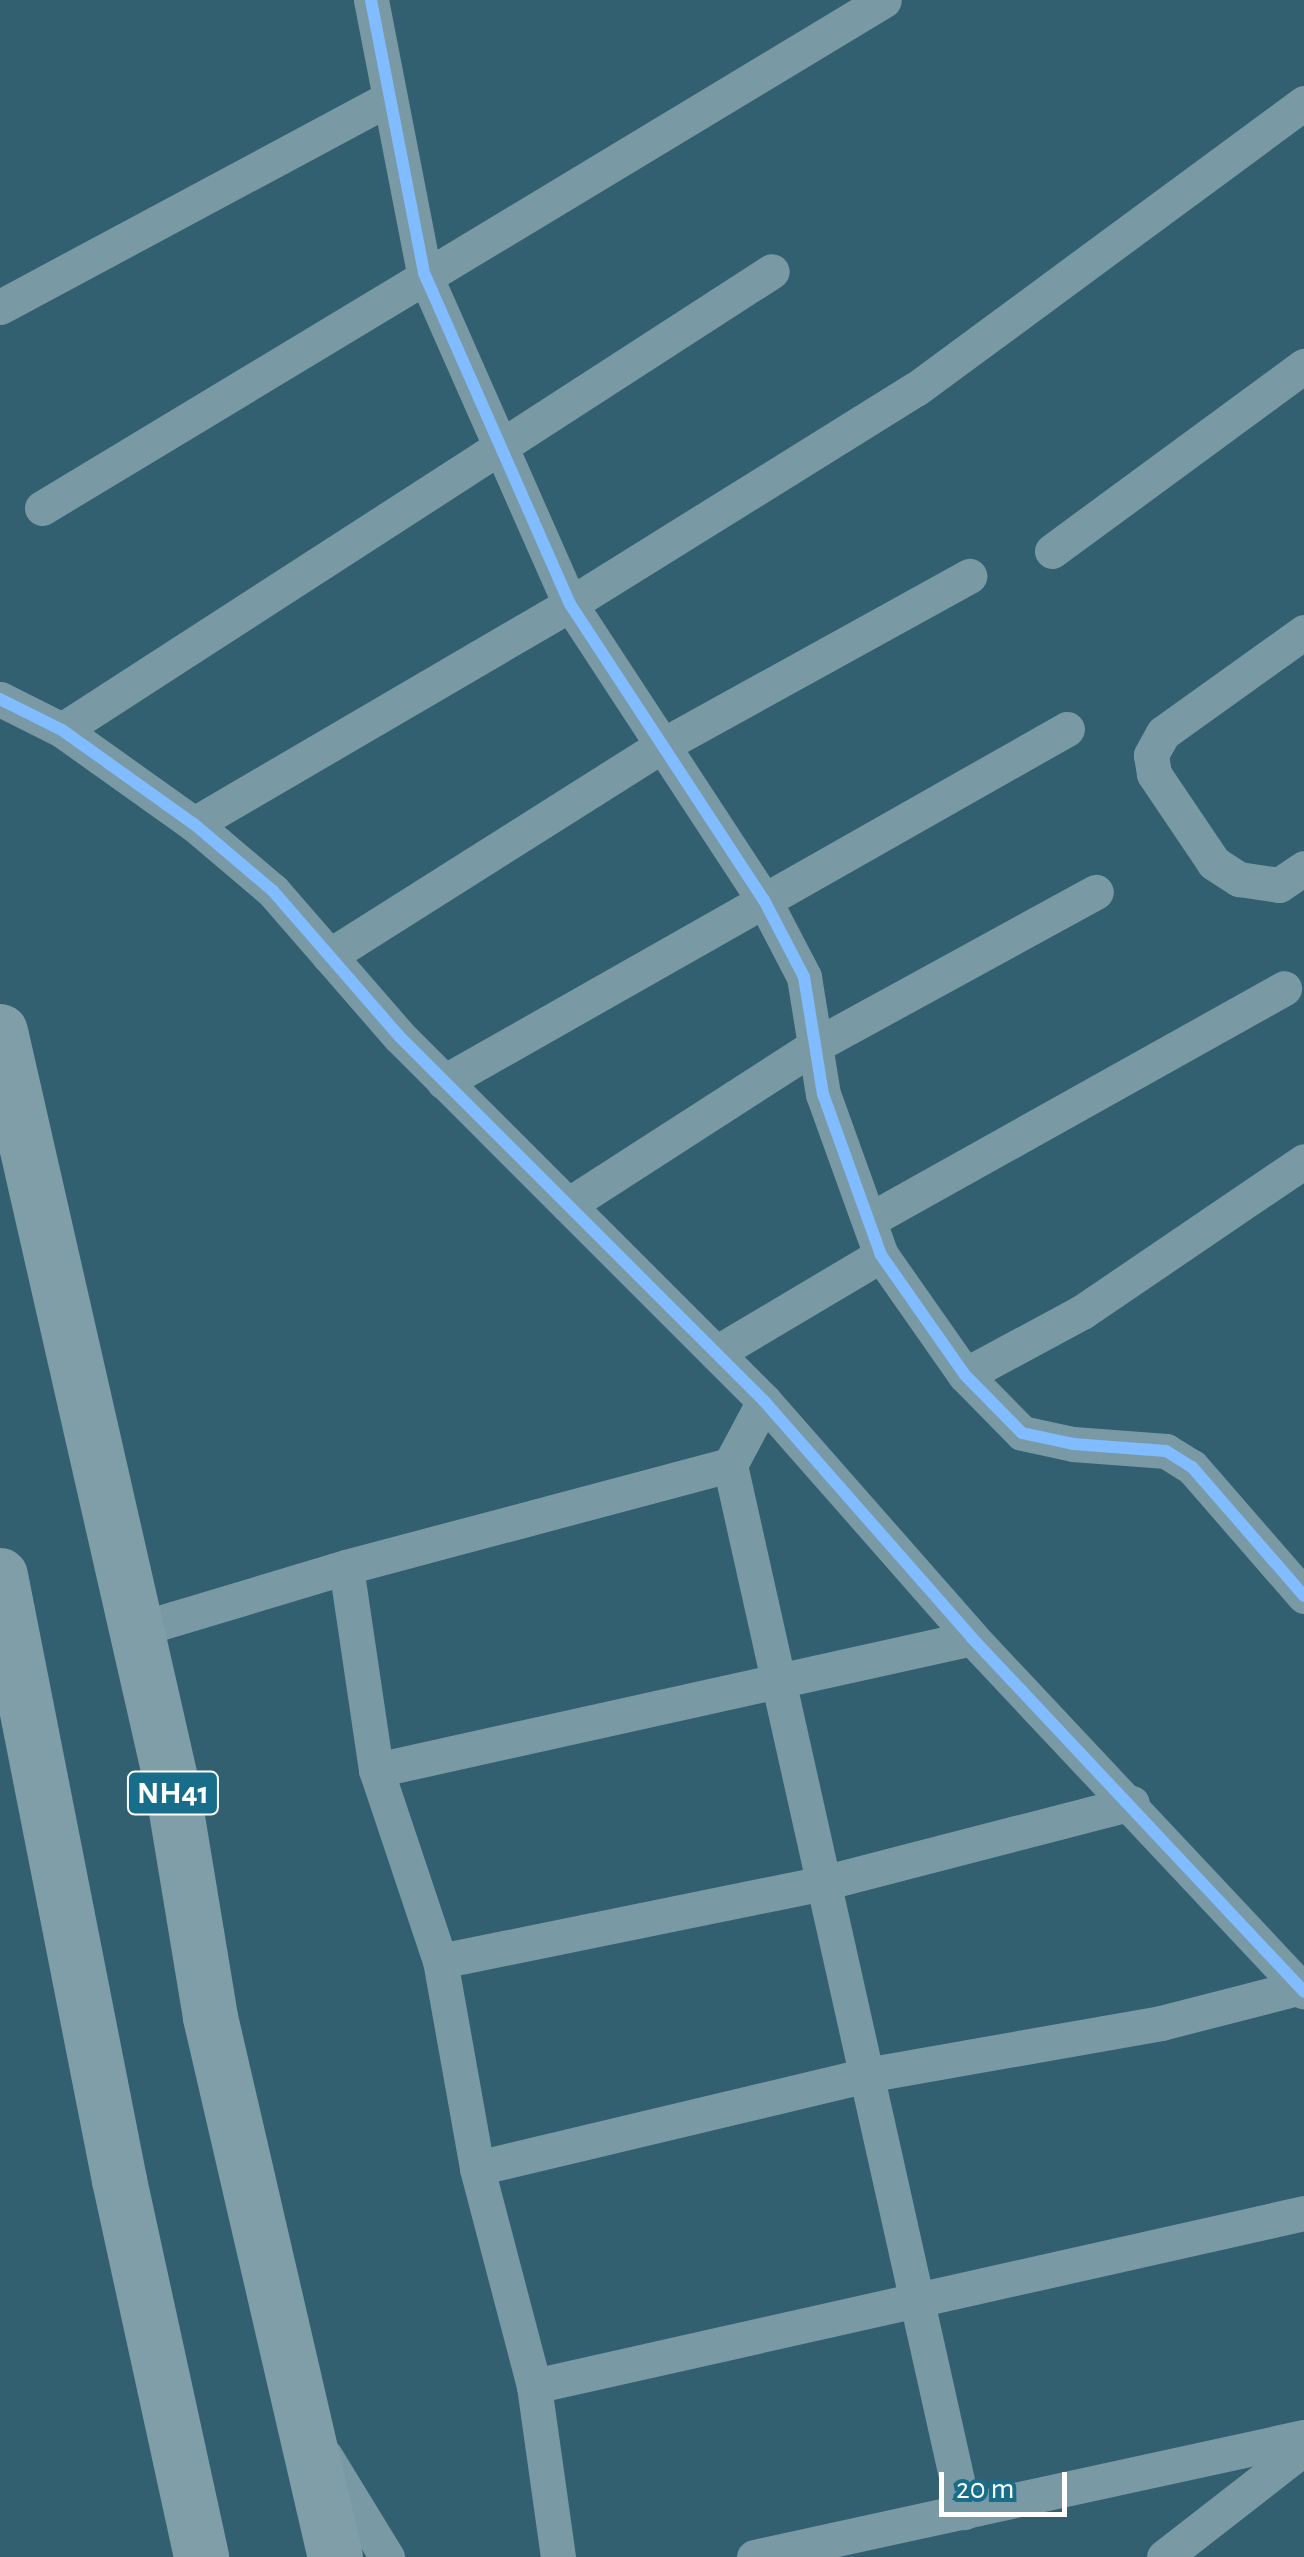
<!DOCTYPE html>
<html>
<head>
<meta charset="utf-8">
<style>
  body { margin:0 }
  #map { position:relative; width:1304px; height:2557px; overflow:hidden; background:#326071; font-family:"Alegreya Sans",sans-serif }
  div>[style] { position:absolute }
  .minor>* { height:35px; margin:-17.5px; padding:0 17.5px; transform-origin:17.5px; border-radius:17.5px; background:#799aa5 }
  .trunk>* { height:55px; margin:-27.5px; padding:0 27.5px; transform-origin:27.5px; border-radius:27.5px; background:#7f9ea8 }
  .cycleway>* { height:12px; margin:-6px; padding:0 6px; transform-origin:6px; border-radius:6px; background:#80bcff }
  span { translate:-50% -50%; white-space:nowrap; text-align:center; line-height:1.15; -webkit-text-stroke:10px #186d8b; paint-order:stroke }
  .shield-label span { padding:2px 8px; background:#186d8b; border:2px solid; border-radius:8px; -webkit-text-stroke-width:0 }
  .shield-label { font-size:32px; color:#fff; font-weight:700 }
  .scale { position:absolute; left:939px; top:2472px; width:128px; height:45px; box-sizing:border-box; border:5px solid #fff; border-top:0; padding-left:12px; font-size:30px; line-height:35px; white-space:nowrap; color:#fff; -webkit-text-stroke:8px #186d8b; paint-order:stroke }
</style>
</head>
<body>
<div id="map">
  <div class="minor">
    <div style="left:371px;top:0;width:278px;rotate:79deg"></div>
    <div style="left:424px;top:273px;width:362px;rotate:66.2deg"></div>
    <div style="left:570px;top:604px;width:354px;rotate:56.8deg"></div>
    <div style="left:764px;top:900px;width:87px;rotate:62.5deg"></div>
    <div style="left:804px;top:977px;width:119px;rotate:80.8deg"></div>
    <div style="left:823px;top:1094px;width:171px;rotate:70.2deg"></div>
    <div style="left:881px;top:1255px;width:146px;rotate:55deg"></div>
    <div style="left:965px;top:1375px;width:81px;rotate:45.5deg"></div>
    <div style="left:1022px;top:1433px;width:52px;rotate:12.2deg"></div>
    <div style="left:1073px;top:1444px;width:93px;rotate:4.3deg"></div>
    <div style="left:1166px;top:1451px;width:31px;rotate:32deg"></div>
    <div style="left:1192px;top:1467px;width:171px;rotate:49deg"></div>
    <div style="left:0;top:307px;width:442px;rotate:-28.2deg"></div>
    <div style="left:42px;top:508px;width:983px;rotate:-31.1deg"></div>
    <div style="left:1052px;top:551px;width:313px;rotate:-36.3deg"></div>
    <div style="left:1304px;top:632px;width:173px;rotate:144.4deg"></div>
    <div style="left:1163px;top:733px;width:25px;rotate:119deg"></div>
    <div style="left:1151px;top:755px;width:19px;rotate:81deg"></div>
    <div style="left:1154px;top:774px;width:107px;rotate:56deg"></div>
    <div style="left:1214px;top:863px;width:30px;rotate:33deg"></div>
    <div style="left:1239px;top:879px;width:40px;rotate:8.5deg"></div>
    <div style="left:1279px;top:885px;width:30px;rotate:-34deg"></div>
    <div style="left:0;top:699px;width:69px;rotate:26.6deg"></div>
    <div style="left:62px;top:730px;width:162px;rotate:35.5deg"></div>
    <div style="left:194px;top:824px;width:104px;rotate:40.3deg"></div>
    <div style="left:273px;top:891px;width:192px;rotate:49deg"></div>
    <div style="left:399px;top:1036px;width:516px;rotate:45deg"></div>
    <div style="left:764px;top:1401px;width:315px;rotate:48.7deg"></div>
    <div style="left:972px;top:1638px;width:485px;rotate:46.8deg"></div>
    <div style="left:62px;top:730px;width:845px;rotate:-32.88deg"></div>
    <div style="left:194px;top:824px;width:436px;rotate:-30.3deg"></div>
    <div style="left:570px;top:604px;width:407px;rotate:-31.9deg"></div>
    <div style="left:916px;top:389px;width:482px;rotate:-36.4deg"></div>
    <div style="left:329px;top:956px;width:395px;rotate:-32.3deg"></div>
    <div style="left:663px;top:745px;width:350px;rotate:-28.9deg"></div>
    <div style="left:444px;top:1082px;width:716px;rotate:-29.54deg"></div>
    <div style="left:568px;top:1205px;width:295px;rotate:-32.8deg"></div>
    <div style="left:816px;top:1045px;width:319px;rotate:-28.7deg"></div>
    <div style="left:873px;top:1218px;width:471px;rotate:-29.2deg"></div>
    <div style="left:716px;top:1353px;width:192px;rotate:-30.7deg"></div>
    <div style="left:965px;top:1375px;width:133px;rotate:-28.3deg"></div>
    <div style="left:1082px;top:1312px;width:268px;rotate:-34.2deg"></div>
    <div style="left:764px;top:1401px;width:72px;rotate:118deg"></div>
    <div style="left:730px;top:1465px;width:1073px;rotate:77.4deg"></div>
    <div style="left:136px;top:1630px;width:219px;rotate:-16.7deg"></div>
    <div style="left:376px;top:1770px;width:610px;rotate:-12.49deg"></div>
    <div style="left:440px;top:1961px;width:391px;rotate:-11.5deg"></div>
    <div style="left:823px;top:1883px;width:319px;rotate:-14.5deg"></div>
    <div style="left:477px;top:2168px;width:400px;rotate:-13.4deg"></div>
    <div style="left:866px;top:2075px;width:300px;rotate:-10deg"></div>
    <div style="left:1161px;top:2023px;width:145px;rotate:-14.4deg"></div>
    <div style="left:534px;top:2386px;width:789px;rotate:-12.66deg"></div>
    <div style="left:325px;top:2456px;width:119px;rotate:58.5deg"></div>
    <div style="left:558px;top:2557px;width:173px;rotate:-98deg"></div>
    <div style="left:534px;top:2386px;width:225px;rotate:-104.7deg"></div>
    <div style="left:477px;top:2168px;width:210px;rotate:-100.1deg"></div>
    <div style="left:440px;top:1961px;width:201px;rotate:-108.5deg"></div>
    <div style="left:376px;top:1770px;width:205px;rotate:-98.4deg"></div>
    <div style="left:346px;top:1567px;width:397px;rotate:-14.9deg"></div>
    <div style="left:754px;top:2557px;width:563px;rotate:-12.31deg"></div>
    <div style="left:1164px;top:2557px;width:177px;rotate:-37.9deg"></div>
  </div>
  <div class="trunk">
    <div style="left:0;top:1031px;width:775px;rotate:77.18deg"></div>
    <div style="left:172px;top:1787px;width:233px;rotate:80.6deg"></div>
    <div style="left:210px;top:2017px;width:554px;rotate:76.97deg"></div>
    <div style="left:0;top:1575px;width:617px;rotate:78.87deg"></div>
    <div style="left:119px;top:2180px;width:386px;rotate:77.7deg"></div>
  </div>
  <div class="cycleway">
    <div style="left:371px;top:0;width:278px;rotate:79deg"></div>
    <div style="left:424px;top:273px;width:362px;rotate:66.2deg"></div>
    <div style="left:570px;top:604px;width:354px;rotate:56.8deg"></div>
    <div style="left:764px;top:900px;width:87px;rotate:62.5deg"></div>
    <div style="left:804px;top:977px;width:119px;rotate:80.8deg"></div>
    <div style="left:823px;top:1094px;width:171px;rotate:70.2deg"></div>
    <div style="left:881px;top:1255px;width:146px;rotate:55deg"></div>
    <div style="left:965px;top:1375px;width:81px;rotate:45.5deg"></div>
    <div style="left:1022px;top:1433px;width:52px;rotate:12.2deg"></div>
    <div style="left:1073px;top:1444px;width:93px;rotate:4.3deg"></div>
    <div style="left:1166px;top:1451px;width:31px;rotate:32deg"></div>
    <div style="left:1192px;top:1467px;width:171px;rotate:49deg"></div>
    <div style="left:0;top:699px;width:69px;rotate:26.6deg"></div>
    <div style="left:62px;top:730px;width:162px;rotate:35.5deg"></div>
    <div style="left:194px;top:824px;width:104px;rotate:40.3deg"></div>
    <div style="left:273px;top:891px;width:192px;rotate:49deg"></div>
    <div style="left:399px;top:1036px;width:516px;rotate:45deg"></div>
    <div style="left:764px;top:1401px;width:315px;rotate:48.7deg"></div>
    <div style="left:972px;top:1638px;width:485px;rotate:46.8deg"></div>
  </div>
  <div class="shield-label">
    <span style="left:173px;top:1793px">NH41</span>
  </div>
  <div class="scale">20 m</div>
</div>
</body>
</html>
